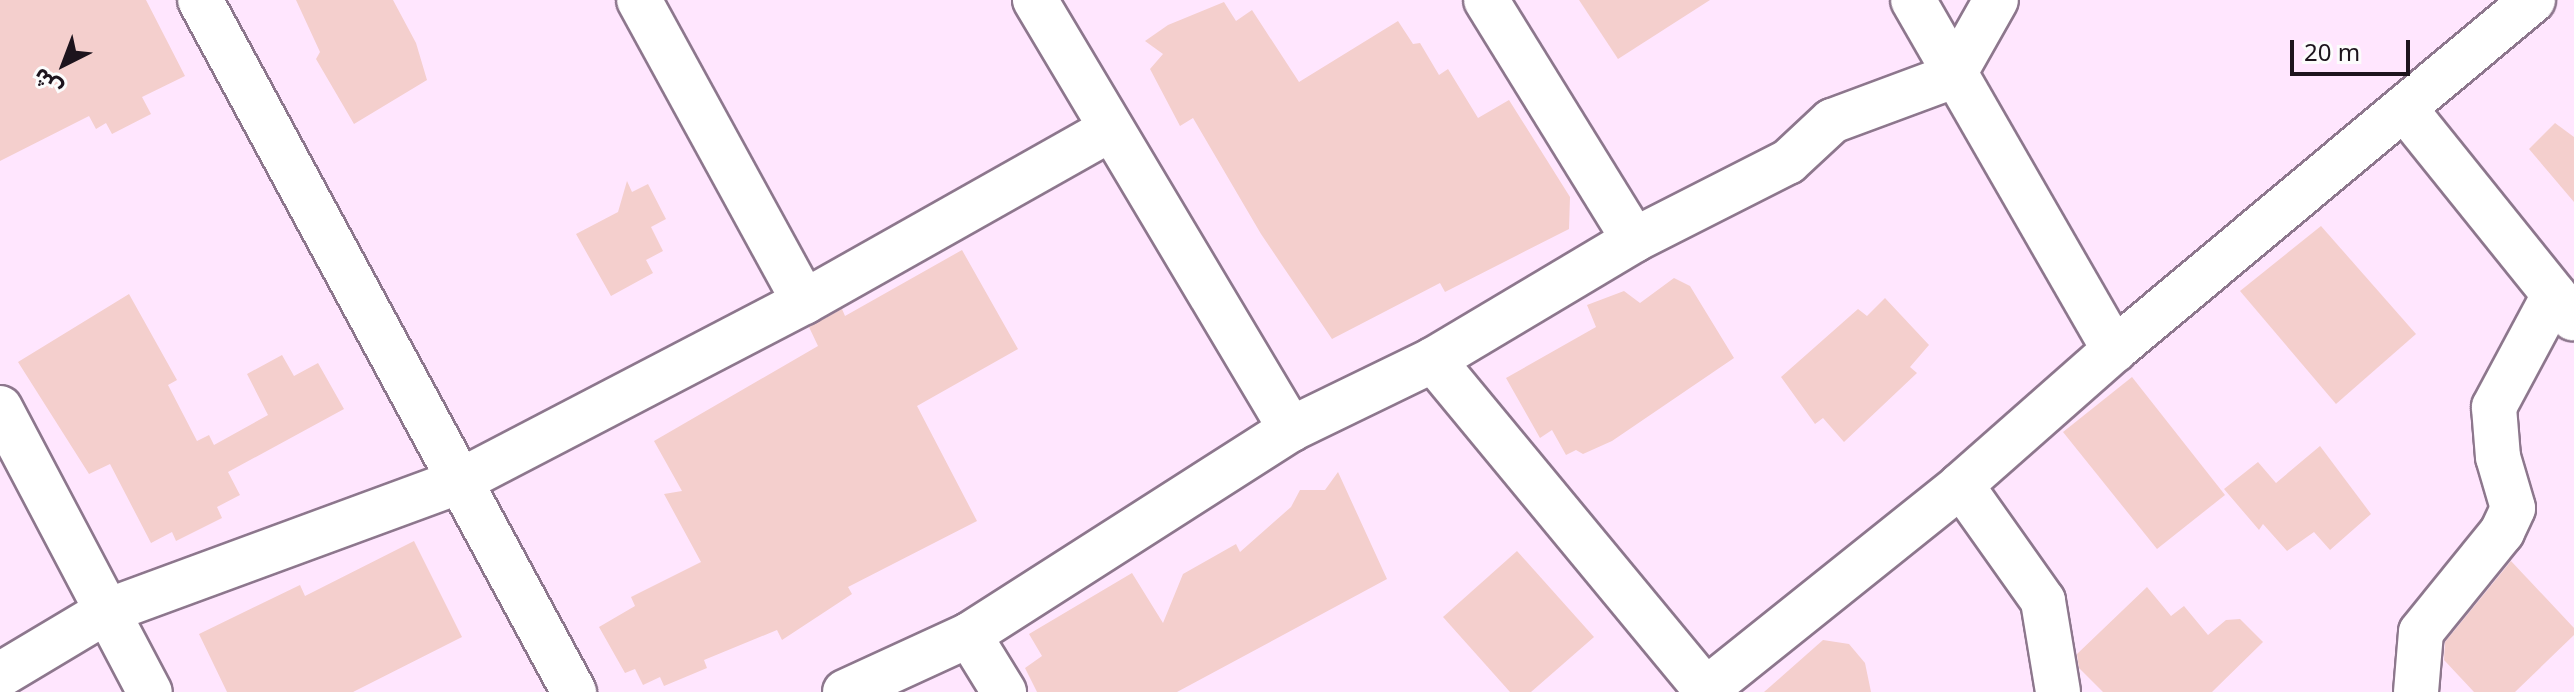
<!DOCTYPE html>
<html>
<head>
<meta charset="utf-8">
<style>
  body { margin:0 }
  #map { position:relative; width:2574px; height:692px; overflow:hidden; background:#ffe6fe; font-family:Georgia,"Noto Sans Arabic",serif }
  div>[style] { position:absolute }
  .building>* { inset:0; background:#f4cfcd }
  .roads { filter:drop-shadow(2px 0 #8d778d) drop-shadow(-2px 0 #8d778d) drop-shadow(0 2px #8d778d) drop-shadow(0 -2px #8d778d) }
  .street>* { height:44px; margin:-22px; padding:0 22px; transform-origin:22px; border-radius:22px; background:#fff }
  span { translate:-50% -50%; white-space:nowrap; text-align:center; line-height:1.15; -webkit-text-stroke:8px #fcfcfc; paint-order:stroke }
  .north { position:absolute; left:24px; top:24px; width:80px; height:80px; -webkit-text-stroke:6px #fcfcfc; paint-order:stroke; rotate:222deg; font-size:22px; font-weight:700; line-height:32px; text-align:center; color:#1d141d }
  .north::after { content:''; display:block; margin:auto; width:28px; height:36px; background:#1d141d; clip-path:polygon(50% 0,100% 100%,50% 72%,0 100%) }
  .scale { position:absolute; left:2290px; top:40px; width:120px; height:36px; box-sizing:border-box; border:4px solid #1d141d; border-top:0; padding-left:10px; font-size:24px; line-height:28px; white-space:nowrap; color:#1d141d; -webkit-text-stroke:6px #fcfcfc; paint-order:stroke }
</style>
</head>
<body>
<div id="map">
  <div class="building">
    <div style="clip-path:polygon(0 0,146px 0,185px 76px,142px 97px,151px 114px,112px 134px,106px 123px,96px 129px,89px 116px,0 161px)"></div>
    <div style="clip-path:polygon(296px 0,393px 0,416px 43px,427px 80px,354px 124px,316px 59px,320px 52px)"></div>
    <div style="clip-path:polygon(1579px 0,1710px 0,1618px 59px)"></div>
    <div style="clip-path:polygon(1224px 2px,1236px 21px,1252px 10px,1299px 82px,1398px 21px,1413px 44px,1420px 43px,1439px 75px,1448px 69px,1478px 118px,1509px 100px,1570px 197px,1569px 229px,1445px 292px,1440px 283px,1332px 339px,1261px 234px,1193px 118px,1180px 126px,1150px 69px,1163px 54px,1145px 41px,1168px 25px)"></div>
    <div style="clip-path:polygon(2555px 123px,2574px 137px,2574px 202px,2529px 149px)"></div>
    <div style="clip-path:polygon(627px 181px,632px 192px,648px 184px,666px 219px,651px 227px,663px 251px,646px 260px,653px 273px,611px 296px,576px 234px,618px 212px)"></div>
    <div style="clip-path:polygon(2321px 226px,2416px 334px,2336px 404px,2240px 291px)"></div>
    <div style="clip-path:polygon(962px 250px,1018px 349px,917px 406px,977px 521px,848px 587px,852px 594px,782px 640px,777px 630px,704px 660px,707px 668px,664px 686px,660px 677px,643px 685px,635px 669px,625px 673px,599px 627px,635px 606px,631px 597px,701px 562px,664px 494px,682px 491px,654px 441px,818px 346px,809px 327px,842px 309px,845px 316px)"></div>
    <div style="clip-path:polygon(1674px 278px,1690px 286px,1734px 358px,1612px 441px,1583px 454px,1576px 450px,1566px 455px,1552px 430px,1540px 438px,1506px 378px,1596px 327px,1587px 305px,1624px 291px,1640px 303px)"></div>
    <div style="clip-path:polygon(129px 294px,177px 380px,168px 385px,197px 441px,209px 435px,214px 445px,268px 415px,247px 374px,282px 355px,294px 376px,318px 363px,344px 409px,228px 472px,240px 495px,217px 507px,222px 518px,176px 541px,172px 532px,151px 543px,110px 464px,89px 474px,18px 362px)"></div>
    <div style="clip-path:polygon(1885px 298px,1929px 345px,1910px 367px,1917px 373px,1844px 442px,1823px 418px,1815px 424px,1781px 377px,1858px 309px,1867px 316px)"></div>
    <div style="clip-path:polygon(2132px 377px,2225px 495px,2157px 549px,2063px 432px)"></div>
    <div style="clip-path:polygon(2320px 446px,2371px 514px,2330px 550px,2314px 532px,2287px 551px,2263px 524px,2259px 530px,2224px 489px,2258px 462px,2276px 483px)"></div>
    <div style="clip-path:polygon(1338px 472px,1387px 579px,1177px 692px,1037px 692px,1025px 668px,1042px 656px,1029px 634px,1132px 573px,1163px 623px,1183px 574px,1236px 544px,1240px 552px,1291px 507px,1300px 490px,1325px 490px)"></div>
    <div style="clip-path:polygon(414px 541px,462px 637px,353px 692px,227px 692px,199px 634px,300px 585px,305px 596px)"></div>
    <div style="clip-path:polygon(1517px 551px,1594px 637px,1531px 692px,1510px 692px,1443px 617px)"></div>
    <div style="clip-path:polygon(2511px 561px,2574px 628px,2574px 635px,2515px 692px,2474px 692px,2444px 660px,2445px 642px)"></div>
    <div style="clip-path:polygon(2147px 587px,2171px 616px,2184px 606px,2208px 635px,2226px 620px,2240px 619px,2263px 642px,2212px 692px,2103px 692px,2079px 668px,2077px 654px)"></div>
    <div style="clip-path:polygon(1823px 640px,1849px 644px,1865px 663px,1871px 692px,1764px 692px)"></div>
  </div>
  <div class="roads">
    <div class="street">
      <div style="left:200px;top:0;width:787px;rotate:61.61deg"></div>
      <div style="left:639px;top:0;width:344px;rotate:61.3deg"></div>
      <div style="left:1035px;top:0;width:500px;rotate:59.2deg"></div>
      <div style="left:1486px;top:0;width:282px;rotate:58.3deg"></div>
      <div style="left:1913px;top:0;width:404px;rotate:60.1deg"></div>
      <div style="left:2404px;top:108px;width:270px;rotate:51.2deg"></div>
      <div style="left:1433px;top:360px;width:428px;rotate:50.4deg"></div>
      <div style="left:0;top:408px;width:321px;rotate:62.2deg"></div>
      <div style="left:1961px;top:485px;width:142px;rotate:54.7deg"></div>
      <div style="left:2043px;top:601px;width:92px;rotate:80.6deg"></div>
      <div style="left:969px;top:635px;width:382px;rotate:-32.6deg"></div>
      <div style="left:1291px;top:429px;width:158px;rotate:-25.9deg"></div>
      <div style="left:1433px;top:360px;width:234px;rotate:-30.8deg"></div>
      <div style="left:1634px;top:240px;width:173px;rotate:-26.9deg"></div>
      <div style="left:1788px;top:162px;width:60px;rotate:-43deg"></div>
      <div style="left:1832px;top:121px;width:129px;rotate:-20.4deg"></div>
      <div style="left:1953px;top:76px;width:87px;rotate:-60.5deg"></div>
      <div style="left:0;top:675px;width:125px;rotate:-30.9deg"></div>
      <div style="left:107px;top:611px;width:374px;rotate:-20.2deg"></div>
      <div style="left:458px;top:482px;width:390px;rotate:-27.5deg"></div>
      <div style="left:804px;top:302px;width:352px;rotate:-29.4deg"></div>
      <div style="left:845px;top:692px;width:136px;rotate:-24.7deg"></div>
      <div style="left:969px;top:635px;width:67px;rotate:58.4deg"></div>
      <div style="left:1703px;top:692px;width:331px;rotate:-38.7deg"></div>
      <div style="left:1961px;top:485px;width:204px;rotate:-41.4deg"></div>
      <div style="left:2114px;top:350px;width:546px;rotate:-39.87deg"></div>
      <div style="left:2416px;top:692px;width:60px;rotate:-85.2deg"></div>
      <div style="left:2421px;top:632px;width:129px;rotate:-51deg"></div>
      <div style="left:2502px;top:532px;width:26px;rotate:-65deg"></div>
      <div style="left:2513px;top:508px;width:53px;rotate:-106.4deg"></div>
      <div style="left:2498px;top:457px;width:50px;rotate:-94.6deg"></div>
      <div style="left:2494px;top:407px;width:127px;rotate:-61.8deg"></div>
    </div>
  </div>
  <div class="north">ش</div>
  <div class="scale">20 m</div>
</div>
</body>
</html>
